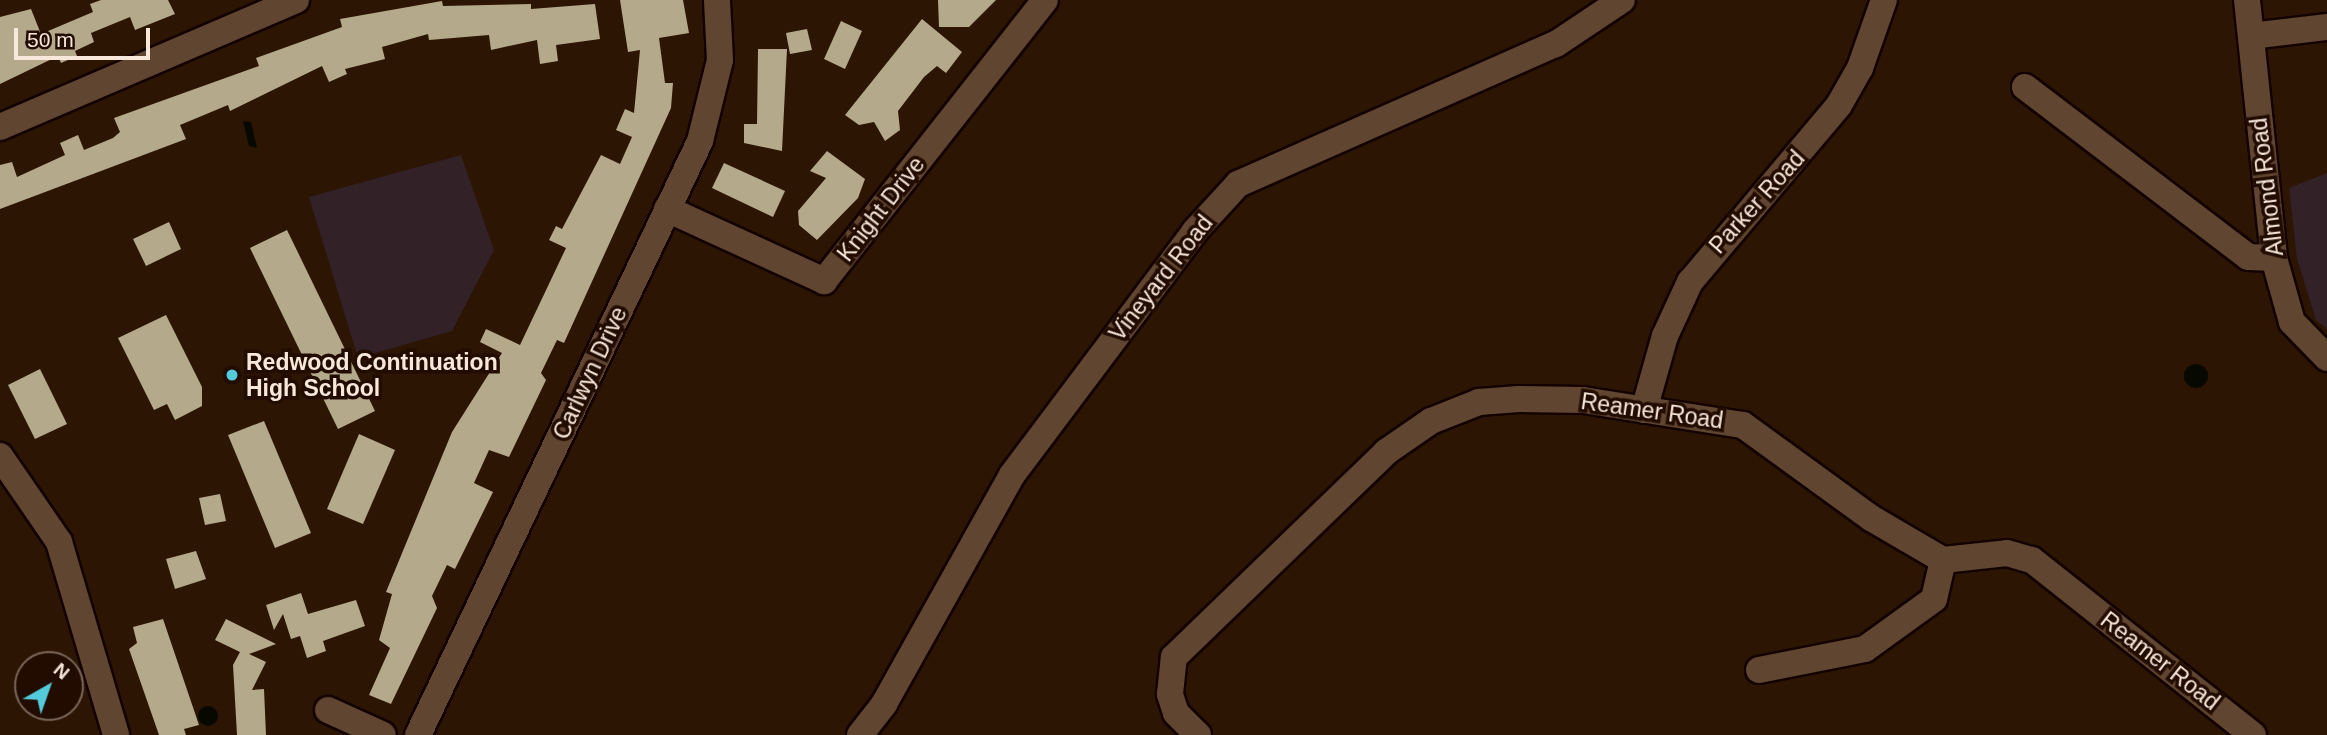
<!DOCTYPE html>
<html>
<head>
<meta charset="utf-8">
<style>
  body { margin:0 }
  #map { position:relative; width:2327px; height:735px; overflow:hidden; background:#2c1502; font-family:Helvetica,sans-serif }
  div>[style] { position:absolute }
  .green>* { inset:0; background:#322126 }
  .water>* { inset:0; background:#070900 }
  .round { border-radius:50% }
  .building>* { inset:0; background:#b5a98b }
  .roads { filter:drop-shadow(2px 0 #130200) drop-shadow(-2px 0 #130200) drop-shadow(0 2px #130200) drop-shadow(0 -2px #130200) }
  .minor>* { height:26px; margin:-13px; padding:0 13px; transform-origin:13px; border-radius:13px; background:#604530 }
  .dots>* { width:19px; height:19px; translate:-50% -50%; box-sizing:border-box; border:4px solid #220c00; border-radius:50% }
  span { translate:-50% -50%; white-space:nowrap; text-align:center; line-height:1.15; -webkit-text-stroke:7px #220c00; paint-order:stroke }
  .street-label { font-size:23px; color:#f8e7db }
  .poi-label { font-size:23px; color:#f8e7db; font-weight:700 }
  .left { translate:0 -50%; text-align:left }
  .north { position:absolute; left:14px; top:651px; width:70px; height:70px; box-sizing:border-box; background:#220c00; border:2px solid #786458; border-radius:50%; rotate:40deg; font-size:19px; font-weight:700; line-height:28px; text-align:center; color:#f8e7db }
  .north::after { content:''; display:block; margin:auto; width:24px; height:32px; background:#53cbdb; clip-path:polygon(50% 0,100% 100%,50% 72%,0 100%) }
  .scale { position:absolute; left:14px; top:28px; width:136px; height:32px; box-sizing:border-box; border:4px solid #f8e7db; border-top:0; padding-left:9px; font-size:21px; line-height:24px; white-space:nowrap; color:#f8e7db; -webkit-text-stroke:5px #220c00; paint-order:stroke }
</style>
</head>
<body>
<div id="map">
  <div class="green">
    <div style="clip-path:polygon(461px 155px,494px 250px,452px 331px,358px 358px,309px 197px)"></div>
    <div style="clip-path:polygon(2327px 173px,2327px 329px,2316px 320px,2297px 259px,2289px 188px)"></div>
  </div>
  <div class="water">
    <div style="clip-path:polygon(243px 121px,251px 122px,257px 148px,249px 146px)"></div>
    <div class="round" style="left:2184px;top:364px;width:24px;height:24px"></div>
    <div class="round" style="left:198px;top:706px;width:20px;height:20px"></div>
  </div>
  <div class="building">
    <div style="clip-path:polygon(101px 0,168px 0,175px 14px,135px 30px,130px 17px,91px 33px,94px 42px,75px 51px,77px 56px,61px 63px,58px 56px,0 84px,0 17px,31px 9px,41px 34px,93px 12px,90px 4px)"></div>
    <div style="clip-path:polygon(620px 0,683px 0,689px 33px,659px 38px,665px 83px,673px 83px,671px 108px,564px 343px,557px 340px,541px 373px,546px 380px,509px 457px,489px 450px,474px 483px,493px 492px,455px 569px,447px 565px,432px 596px,437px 608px,391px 704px,369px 695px,390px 648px,379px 640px,392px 594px,386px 592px,452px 432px,502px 353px,480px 342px,486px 329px,520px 345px,566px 248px,549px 240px,556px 226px,562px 229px,601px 155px,620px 164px,632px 137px,616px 130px,625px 109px,634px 113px,640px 50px,628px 52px)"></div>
    <div style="clip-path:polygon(938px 0,996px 0,969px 27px,939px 27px)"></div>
    <div style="clip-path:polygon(442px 1px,443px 6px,531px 4px,531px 9px,595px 4px,600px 39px,556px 45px,558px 61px,540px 64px,537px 40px,491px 50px,489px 35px,429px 40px,428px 34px,382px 47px,385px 59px,345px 69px,347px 74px,329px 82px,322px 66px,230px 111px,228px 105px,180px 125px,186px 139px,0 209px,0 165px,12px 162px,17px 177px,65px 155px,60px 143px,78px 135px,84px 150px,113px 138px,120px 132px,114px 118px,259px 66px,256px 58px,342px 27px,340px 19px)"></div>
    <div style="clip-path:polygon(922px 19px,962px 52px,946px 73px,937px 66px,924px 77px,898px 111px,900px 130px,885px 141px,874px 122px,859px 125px,845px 115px)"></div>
    <div style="clip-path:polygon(841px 21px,862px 31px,845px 69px,824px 59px)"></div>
    <div style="clip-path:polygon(807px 29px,812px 50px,790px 54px,786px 33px)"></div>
    <div style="clip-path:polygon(758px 49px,787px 49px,782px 151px,744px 143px,744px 124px,757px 124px)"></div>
    <div style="clip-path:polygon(827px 151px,865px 179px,858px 198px,817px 240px,799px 225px,798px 211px,826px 178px,810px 171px)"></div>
    <div style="clip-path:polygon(724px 163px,785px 191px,773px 217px,712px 188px)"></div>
    <div style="clip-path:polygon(169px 222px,181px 249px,146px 266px,133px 239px)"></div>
    <div style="clip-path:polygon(287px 230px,375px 411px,338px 429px,250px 248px)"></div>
    <div style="clip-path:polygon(166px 315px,202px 387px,202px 406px,175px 420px,167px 404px,154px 410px,118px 338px)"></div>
    <div style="clip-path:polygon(40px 369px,67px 424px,35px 439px,8px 385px)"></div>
    <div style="clip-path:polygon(264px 421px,311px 533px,275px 548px,228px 435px)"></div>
    <div style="clip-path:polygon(359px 434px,395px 450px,363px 524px,327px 509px)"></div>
    <div style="clip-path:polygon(220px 494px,226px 521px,205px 525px,199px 498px)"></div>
    <div style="clip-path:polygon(196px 551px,206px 579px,175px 589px,166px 559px)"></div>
    <div style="clip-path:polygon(301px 593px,308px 614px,356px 600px,365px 626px,323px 641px,326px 651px,307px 658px,300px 636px,291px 639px,283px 614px,274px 630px,266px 605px)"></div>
    <div style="clip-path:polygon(163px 619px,199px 725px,184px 729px,186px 735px,159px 735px,129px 649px,137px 643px,133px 627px)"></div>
    <div style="clip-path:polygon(226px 619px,276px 644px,249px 654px,266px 662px,252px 690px,264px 689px,266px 735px,237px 735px,233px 665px,240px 652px,215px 640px)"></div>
  </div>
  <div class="roads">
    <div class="minor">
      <div style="left:2247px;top:0;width:259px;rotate:84deg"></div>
      <div style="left:2274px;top:258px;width:66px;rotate:74.3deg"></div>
      <div style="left:2292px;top:322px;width:50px;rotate:45.8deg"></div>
      <div style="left:2251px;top:36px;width:77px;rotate:-6.8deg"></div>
      <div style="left:2025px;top:87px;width:280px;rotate:37.3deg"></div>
      <div style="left:2248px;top:257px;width:26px;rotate:2deg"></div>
      <div style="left:0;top:127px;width:322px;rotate:-23.2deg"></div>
      <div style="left:667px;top:209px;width:173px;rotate:24.6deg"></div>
      <div style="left:824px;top:281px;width:357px;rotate:-51.8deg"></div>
      <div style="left:1644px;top:410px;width:77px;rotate:-74.2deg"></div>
      <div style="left:1665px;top:336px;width:60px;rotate:-65.2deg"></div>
      <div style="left:1690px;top:282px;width:231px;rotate:-49.9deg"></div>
      <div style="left:1839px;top:105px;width:43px;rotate:-60.4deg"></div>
      <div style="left:1860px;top:68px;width:72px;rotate:-70.6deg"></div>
      <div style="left:0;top:456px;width:104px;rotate:55.5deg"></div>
      <div style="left:59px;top:542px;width:201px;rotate:73.5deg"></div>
      <div style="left:1759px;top:670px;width:108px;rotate:-11.2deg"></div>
      <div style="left:1865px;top:649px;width:85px;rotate:-35.9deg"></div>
      <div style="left:1934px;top:599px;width:40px;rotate:-77deg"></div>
      <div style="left:328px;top:710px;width:60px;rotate:24.4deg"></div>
      <div style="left:418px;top:735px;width:658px;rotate:-64.6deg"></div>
      <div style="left:700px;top:141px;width:83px;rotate:-76.1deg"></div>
      <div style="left:720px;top:60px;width:60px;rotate:-92.9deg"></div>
      <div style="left:860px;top:735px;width:39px;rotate:-52deg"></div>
      <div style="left:884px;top:704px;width:262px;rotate:-60.8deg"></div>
      <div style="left:1012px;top:475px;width:305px;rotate:-53.1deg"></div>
      <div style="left:1195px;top:231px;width:64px;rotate:-47.5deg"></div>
      <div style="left:1238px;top:184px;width:347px;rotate:-23.8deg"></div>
      <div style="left:1556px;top:44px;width:79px;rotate:-33.7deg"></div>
      <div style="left:1198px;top:735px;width:31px;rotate:-135deg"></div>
      <div style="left:1176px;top:713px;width:20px;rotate:-108deg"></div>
      <div style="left:1170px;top:694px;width:37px;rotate:-84deg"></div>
      <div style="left:1174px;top:657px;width:295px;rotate:-44deg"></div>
      <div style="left:1386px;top:452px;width:55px;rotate:-34.6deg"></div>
      <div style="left:1431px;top:421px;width:52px;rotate:-21.6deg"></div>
      <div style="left:1479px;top:402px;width:40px;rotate:-4.3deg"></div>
      <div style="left:1519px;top:399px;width:64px;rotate:0.9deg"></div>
      <div style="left:1583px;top:400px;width:162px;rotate:8.9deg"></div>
      <div style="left:1743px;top:425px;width:158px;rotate:36deg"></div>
      <div style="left:1871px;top:518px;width:83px;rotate:30.3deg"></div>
      <div style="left:1943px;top:560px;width:64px;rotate:-6.2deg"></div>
      <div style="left:2007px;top:553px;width:26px;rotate:16deg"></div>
      <div style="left:2032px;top:560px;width:282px;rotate:38.4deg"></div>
    </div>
  </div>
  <div class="dots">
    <div style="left:232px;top:375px;background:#53cbdb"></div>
  </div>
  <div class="street-label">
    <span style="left:2267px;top:187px;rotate:-97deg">Almond Road</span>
    <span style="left:1757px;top:202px;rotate:-48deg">Parker Road</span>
    <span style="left:881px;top:209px;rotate:-52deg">Knight Drive</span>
    <span style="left:1161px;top:278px;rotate:-52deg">Vineyard Road</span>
    <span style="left:590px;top:373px;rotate:-65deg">Carlwyn Drive</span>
    <span style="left:1652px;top:411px;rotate:8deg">Reamer Road</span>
    <span style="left:2160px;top:661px;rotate:38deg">Reamer Road</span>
  </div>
  <div class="poi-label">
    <span class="left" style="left:246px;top:375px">Redwood Continuation<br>High School</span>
  </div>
  <div class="north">N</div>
  <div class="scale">50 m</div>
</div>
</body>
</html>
